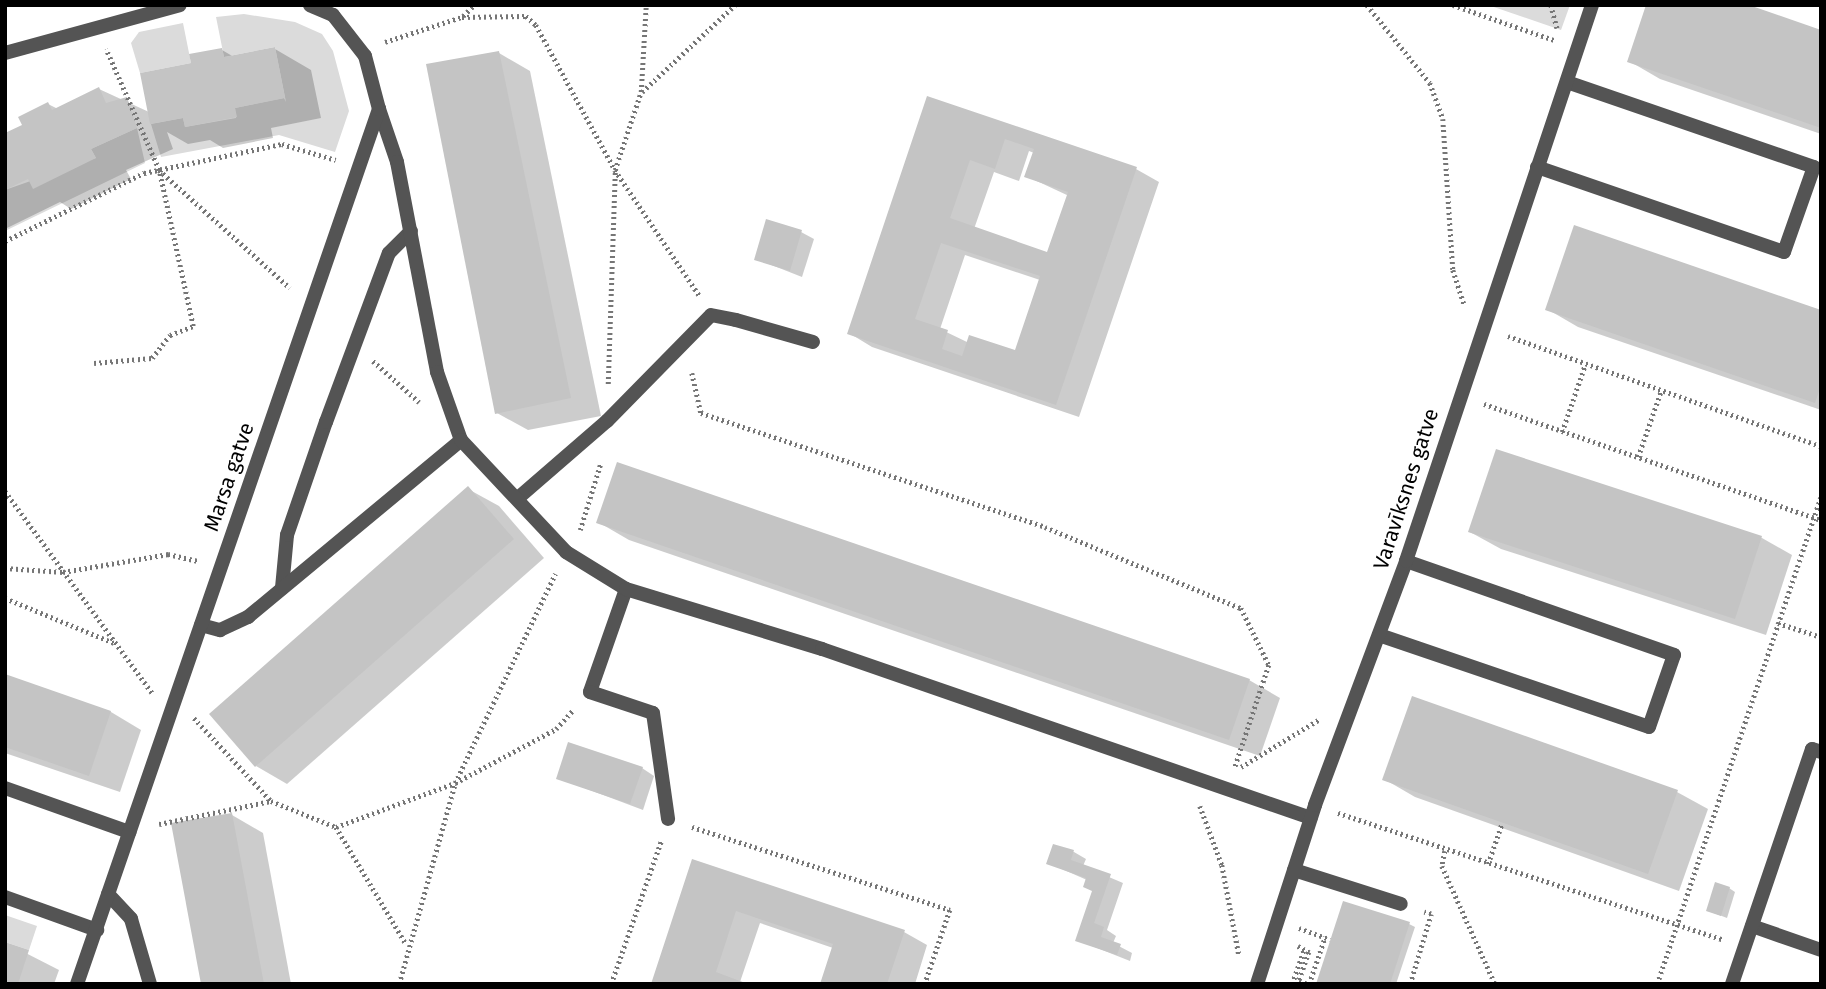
<!DOCTYPE html>
<html>
<head>
<meta charset="utf-8">
<style>
  body { margin:0 }
  #map { position:relative; width:1826px; height:989px; overflow:hidden; background:#fff; font-family:"Fira Sans",sans-serif }
  div>[style] { position:absolute }
  .green>* { inset:0; background:#dbdbdb }
  .shadow>* { inset:0; background:#0003 }
  .building>* { inset:0; background:#c4c4c4 }
  .path>* { height:4.5px; margin-top:-2.25px; transform-origin:0; background:repeating-linear-gradient(90deg,#767676 0 2px,transparent 0 5.5px) }
  .lane>* { height:14px; margin:-7px; padding:0 7px; transform-origin:7px; border-radius:7px; background:#545454 }
  .street>* { height:14px; margin:-7px; padding:0 7px; transform-origin:7px; border-radius:7px; background:#545454 }
  span { translate:-50% -50%; white-space:nowrap; text-align:center; line-height:1.15; -webkit-text-stroke:5px #fff; paint-order:stroke }
  .street-label { font-size:21px; color:#000 }
  .frame { position:absolute; inset:0; border:7px solid #000; pointer-events:none }
</style>
</head>
<body>
<div id="map">
  <div class="green">
    <div style="clip-path:polygon(1488px 5px,1570px 5px,1561px 30px)"></div>
    <div style="clip-path:polygon(244px 14px,295px 22px,322px 34px,333px 51px,349px 111px,335px 152px,279px 135px,161px 157px,151px 124px,183px 118px,185px 127px,236px 118px,235px 108px,284px 98px,286px 102px,275px 47px,224px 57px,216px 17px)"></div>
    <div style="clip-path:polygon(183px 23px,191px 63px,140px 73px,131px 43px,139px 32px)"></div>
    <div style="clip-path:polygon(137px 128px,145px 163px,5px 231px,5px 190px,96px 158px,91px 149px)"></div>
    <div style="clip-path:polygon(5px 915px,37px 926px,29px 950px,5px 942px)"></div>
  </div>
  <div class="shadow">
    <div style="clip-path:polygon(1821px 32px,1821px 134px,1660px 79px,1629px 61px)"></div>
    <div style="clip-path:polygon(275px 49px,311px 70px,321px 118px,271px 128px,273px 138px,223px 148px,210px 140px,188px 144px,167px 132px,173px 149px,126px 170px,131px 179px,71px 209px,60px 202px,5px 229px,5px 135px,25px 126px,48px 104px,58px 109px,99px 89px,149px 112px,193px 65px,222px 50px,234px 57px)"></div>
    <div style="clip-path:polygon(499px 53px,530px 71px,601px 416px,528px 430px,497px 413px)"></div>
    <div style="clip-path:polygon(evenodd,929px 98px,1136px 169px,1159px 182px,1079px 417px,872px 347px,849px 333px,929px 98px,1029px 151px,1034px 153px,1026px 176px,1069px 196px,1048px 254px,974px 229px,994px 172px,1019px 181px,1029px 151px,929px 98px,965px 255px,1040px 280px,1016px 352px,967px 342px,940px 329px,965px 255px)"></div>
    <div style="clip-path:polygon(801px 232px,814px 239px,802px 277px,756px 259px)"></div>
    <div style="clip-path:polygon(1547px 309px,1821px 312px,1821px 410px,1578px 327px)"></div>
    <div style="clip-path:polygon(1497px 451px,1762px 538px,1792px 555px,1766px 635px,1501px 549px,1470px 532px)"></div>
    <div style="clip-path:polygon(468px 489px,499px 506px,544px 558px,287px 784px,256px 766px)"></div>
    <div style="clip-path:polygon(598px 522px,1249px 680px,1280px 698px,1260px 756px,629px 540px)"></div>
    <div style="clip-path:polygon(5px 676px,111px 712px,141px 730px,120px 792px,5px 753px)"></div>
    <div style="clip-path:polygon(642px 768px,654px 776px,643px 810px,558px 778px)"></div>
    <div style="clip-path:polygon(1384px 779px,1677px 792px,1708px 809px,1679px 891px,1415px 797px)"></div>
    <div style="clip-path:polygon(232px 815px,263px 833px,291px 984px,203px 984px)"></div>
    <div style="clip-path:polygon(1054px 846px,1074px 852px,1086px 859px,1083px 866px,1123px 883px,1107px 930px,1116px 936px,1113px 943px,1132px 953px,1130px 961px,1077px 940px,1094px 892px,1087px 880px,1048px 863px)"></div>
    <div style="clip-path:polygon(693px 861px,904px 932px,927px 945px,915px 984px,822px 984px,833px 948px,760px 923px,740px 982px,652px 984px)"></div>
    <div style="clip-path:polygon(1729px 888px,1735px 892px,1727px 918px,1714px 913px)"></div>
    <div style="clip-path:polygon(1409px 924px,1415px 927px,1396px 984px,1318px 984px)"></div>
    <div style="clip-path:polygon(12px 946px,59px 970px,54px 984px,5px 984px)"></div>
  </div>
  <div class="building">
    <div style="clip-path:polygon(1646px 5px,1749px 5px,1821px 30px,1821px 128px,1627px 62px)"></div>
    <div style="clip-path:polygon(275px 47px,285px 98px,235px 108px,237px 117px,185px 127px,183px 118px,150px 124px,140px 73px,191px 63px,189px 54px,222px 48px,224px 57px)"></div>
    <div style="clip-path:polygon(499px 51px,571px 398px,495px 414px,426px 64px)"></div>
    <div style="clip-path:polygon(99px 87px,106px 103px,127px 97px,137px 128px,91px 149px,96px 158px,33px 189px,28px 179px,5px 190px,5px 133px,22px 125px,18px 117px,48px 102px,52px 110px)"></div>
    <div style="clip-path:polygon(evenodd,927px 96px,1137px 167px,1056px 405px,847px 334px,927px 96px,1005px 139px,1034px 149px,1024px 177px,1068px 192px,1047px 252px,950px 218px,970px 160px,995px 169px,1005px 139px,927px 96px,941px 243px,1040px 276px,1015px 350px,969px 335px,962px 356px,942px 349px,948px 330px,915px 319px,941px 243px)"></div>
    <div style="clip-path:polygon(766px 219px,802px 230px,790px 271px,754px 260px)"></div>
    <div style="clip-path:polygon(1574px 225px,1821px 310px,1821px 385px,1815px 403px,1545px 310px)"></div>
    <div style="clip-path:polygon(1496px 449px,1762px 536px,1735px 619px,1468px 532px)"></div>
    <div style="clip-path:polygon(617px 462px,1250px 679px,1229px 740px,596px 523px)"></div>
    <div style="clip-path:polygon(468px 486px,514px 539px,255px 767px,209px 714px)"></div>
    <div style="clip-path:polygon(5px 674px,111px 711px,89px 776px,5px 747px)"></div>
    <div style="clip-path:polygon(1412px 696px,1678px 790px,1648px 874px,1382px 780px)"></div>
    <div style="clip-path:polygon(568px 742px,643px 767px,630px 804px,556px 779px)"></div>
    <div style="clip-path:polygon(232px 813px,264px 984px,201px 984px,171px 823px)"></div>
    <div style="clip-path:polygon(1053px 844px,1074px 850px,1071px 860px,1111px 874px,1094px 923px,1104px 927px,1101px 937px,1121px 944px,1117px 955px,1075px 941px,1092px 891px,1083px 887px,1086px 878px,1046px 864px)"></div>
    <div style="clip-path:polygon(692px 859px,905px 930px,887px 984px,820px 984px,833px 944px,736px 911px,716px 972px,748px 984px,651px 984px)"></div>
    <div style="clip-path:polygon(1715px 882px,1730px 887px,1721px 916px,1706px 911px)"></div>
    <div style="clip-path:polygon(1343px 901px,1410px 922px,1390px 984px,1316px 984px)"></div>
    <div style="clip-path:polygon(5px 942px,29px 950px,18px 984px,5px 984px)"></div>
  </div>
  <div class="path">
    <div style="left:1367px;top:5px;width:100px;rotate:51.1deg"></div>
    <div style="left:1430px;top:83px;width:38px;rotate:70deg"></div>
    <div style="left:1443px;top:119px;width:151px;rotate:86.2deg"></div>
    <div style="left:1453px;top:270px;width:38px;rotate:72deg"></div>
    <div style="left:1453px;top:5px;width:107px;rotate:19.1deg"></div>
    <div style="left:1551px;top:5px;width:24px;rotate:75deg"></div>
    <div style="left:463px;top:16px;width:16px;rotate:-45deg"></div>
    <div style="left:385px;top:42px;width:81px;rotate:-18deg"></div>
    <div style="left:462px;top:17px;width:64px;rotate:-0.9deg"></div>
    <div style="left:526px;top:16px;width:13px;rotate:42deg"></div>
    <div style="left:536px;top:25px;width:165px;rotate:61.4deg"></div>
    <div style="left:615px;top:170px;width:151px;rotate:56.1deg"></div>
    <div style="left:642px;top:92px;width:127px;rotate:-43.1deg"></div>
    <div style="left:159px;top:170px;width:176px;rotate:42deg"></div>
    <div style="left:5px;top:241px;width:155px;rotate:-26.1deg"></div>
    <div style="left:144px;top:173px;width:141px;rotate:-11.9deg"></div>
    <div style="left:282px;top:144px;width:56px;rotate:16.5deg"></div>
    <div style="left:1508px;top:336px;width:332px;rotate:19.4deg"></div>
    <div style="left:373px;top:361px;width:62px;rotate:41.7deg"></div>
    <div style="left:94px;top:363px;width:58px;rotate:-4.9deg"></div>
    <div style="left:152px;top:358px;width:29px;rotate:-52deg"></div>
    <div style="left:170px;top:335px;width:25px;rotate:-21deg"></div>
    <div style="left:193px;top:326px;width:160px;rotate:-102.3deg"></div>
    <div style="left:159px;top:170px;width:132px;rotate:-113.7deg"></div>
    <div style="left:692px;top:373px;width:41px;rotate:77.3deg"></div>
    <div style="left:701px;top:413px;width:362px;rotate:18.3deg"></div>
    <div style="left:1045px;top:527px;width:212px;rotate:22.5deg"></div>
    <div style="left:1241px;top:608px;width:64px;rotate:63.8deg"></div>
    <div style="left:1269px;top:665px;width:108px;rotate:108.4deg"></div>
    <div style="left:608px;top:384px;width:214px;rotate:-88.1deg"></div>
    <div style="left:615px;top:170px;width:82px;rotate:-71.6deg"></div>
    <div style="left:641px;top:92px;width:87px;rotate:-86.7deg"></div>
    <div style="left:1484px;top:404px;width:356px;rotate:19deg"></div>
    <div style="left:1562px;top:432px;width:71px;rotate:-71.1deg"></div>
    <div style="left:1638px;top:457px;width:70px;rotate:-70.8deg"></div>
    <div style="left:5px;top:491px;width:251px;rotate:53.9deg"></div>
    <div style="left:580px;top:530px;width:71px;rotate:-72.8deg"></div>
    <div style="left:5px;top:568px;width:58px;rotate:3.9deg"></div>
    <div style="left:63px;top:572px;width:107px;rotate:-9.7deg"></div>
    <div style="left:168px;top:554px;width:32px;rotate:13deg"></div>
    <div style="left:5px;top:598px;width:118px;rotate:22.4deg"></div>
    <div style="left:1778px;top:623px;width:45px;rotate:18deg"></div>
    <div style="left:194px;top:718px;width:113px;rotate:47.1deg"></div>
    <div style="left:1241px;top:767px;width:92px;rotate:-31.3deg"></div>
    <div style="left:1200px;top:806px;width:63px;rotate:69.6deg"></div>
    <div style="left:1222px;top:865px;width:92px;rotate:79.3deg"></div>
    <div style="left:1338px;top:813px;width:404px;rotate:18.2deg"></div>
    <div style="left:159px;top:824px;width:114px;rotate:-11.6deg"></div>
    <div style="left:271px;top:801px;width:70px;rotate:21.8deg"></div>
    <div style="left:336px;top:827px;width:136px;rotate:59.1deg"></div>
    <div style="left:336px;top:827px;width:127px;rotate:-20.3deg"></div>
    <div style="left:455px;top:783px;width:115px;rotate:-28.1deg"></div>
    <div style="left:556px;top:729px;width:27px;rotate:-48deg"></div>
    <div style="left:692px;top:827px;width:271px;rotate:17.8deg"></div>
    <div style="left:950px;top:910px;width:78px;rotate:108.7deg"></div>
    <div style="left:1445px;top:851px;width:15px;rotate:101deg"></div>
    <div style="left:1442px;top:866px;width:129px;rotate:65.8deg"></div>
    <div style="left:1488px;top:864px;width:43px;rotate:-71.1deg"></div>
    <div style="left:1299px;top:928px;width:33px;rotate:20deg"></div>
    <div style="left:1298px;top:946px;width:13px;rotate:29deg"></div>
    <div style="left:1309px;top:952px;width:31px;rotate:109deg"></div>
    <div style="left:1299px;top:981px;width:9px;rotate:18deg"></div>
    <div style="left:399px;top:984px;width:209px;rotate:-74.4deg"></div>
    <div style="left:455px;top:783px;width:232px;rotate:-64.4deg"></div>
    <div style="left:611px;top:984px;width:151px;rotate:-70.7deg"></div>
    <div style="left:1292px;top:984px;width:36px;rotate:-71deg"></div>
    <div style="left:1309px;top:984px;width:50px;rotate:-71.2deg"></div>
    <div style="left:1410px;top:984px;width:73px;rotate:-73.3deg"></div>
    <div style="left:1431px;top:914px;width:7px;rotate:-164deg"></div>
    <div style="left:1657px;top:984px;width:515px;rotate:-71.42deg"></div>
  </div>
  <div class="lane">
    <div style="left:736px;top:320px;width:80px;rotate:15.9deg"></div>
    <div style="left:282px;top:588px;width:53px;rotate:-84.6deg"></div>
    <div style="left:287px;top:535px;width:120px;rotate:-71deg"></div>
    <div style="left:326px;top:422px;width:180px;rotate:-69.6deg"></div>
    <div style="left:389px;top:253px;width:31px;rotate:-45deg"></div>
    <div style="left:626px;top:589px;width:109px;rotate:109.3deg"></div>
    <div style="left:590px;top:692px;width:66px;rotate:18.4deg"></div>
    <div style="left:653px;top:713px;width:107px;rotate:81.9deg"></div>
    <div style="left:1649px;top:727px;width:76px;rotate:-70.9deg"></div>
    <div style="left:1294px;top:870px;width:112px;rotate:17.6deg"></div>
  </div>
  <div class="street">
    <div style="left:5px;top:53px;width:181px;rotate:-15.3deg"></div>
    <div style="left:379px;top:109px;width:56px;rotate:71.2deg"></div>
    <div style="left:397px;top:162px;width:214px;rotate:79.2deg"></div>
    <div style="left:437px;top:372px;width:72px;rotate:70.6deg"></div>
    <div style="left:1537px;top:167px;width:261px;rotate:19deg"></div>
    <div style="left:1784px;top:252px;width:90px;rotate:-70.6deg"></div>
    <div style="left:1814px;top:167px;width:261px;rotate:-161deg"></div>
    <div style="left:518px;top:498px;width:118px;rotate:-40.9deg"></div>
    <div style="left:607px;top:421px;width:148px;rotate:-45.5deg"></div>
    <div style="left:711px;top:315px;width:25px;rotate:11deg"></div>
    <div style="left:1406px;top:561px;width:284px;rotate:19.3deg"></div>
    <div style="left:201px;top:625px;width:20px;rotate:15deg"></div>
    <div style="left:220px;top:630px;width:31px;rotate:-25deg"></div>
    <div style="left:248px;top:617px;width:277px;rotate:-39.7deg"></div>
    <div style="left:461px;top:440px;width:154px;rotate:46.8deg"></div>
    <div style="left:566px;top:552px;width:70px;rotate:31.7deg"></div>
    <div style="left:626px;top:589px;width:205px;rotate:17deg"></div>
    <div style="left:822px;top:649px;width:517px;rotate:19.07deg"></div>
    <div style="left:1379px;top:635px;width:285px;rotate:18.8deg"></div>
    <div style="left:5px;top:788px;width:132px;rotate:19.5deg"></div>
    <div style="left:108px;top:894px;width:34px;rotate:47deg"></div>
    <div style="left:131px;top:919px;width:68px;rotate:73.7deg"></div>
    <div style="left:5px;top:897px;width:98px;rotate:19.7deg"></div>
    <div style="left:1752px;top:926px;width:73px;rotate:19.2deg"></div>
    <div style="left:77px;top:984px;width:926px;rotate:-70.96deg"></div>
    <div style="left:379px;top:109px;width:55px;rotate:-104.8deg"></div>
    <div style="left:365px;top:56px;width:52px;rotate:-128deg"></div>
    <div style="left:333px;top:15px;width:25px;rotate:-157deg"></div>
    <div style="left:1257px;top:984px;width:188px;rotate:-72deg"></div>
    <div style="left:1315px;top:805px;width:260px;rotate:-69.5deg"></div>
    <div style="left:1406px;top:561px;width:586px;rotate:-71.5deg"></div>
    <div style="left:1732px;top:984px;width:248px;rotate:-71.2deg"></div>
    <div style="left:1812px;top:749px;width:9px;rotate:18deg"></div>
  </div>
  <div class="street-label">
    <span style="left:229px;top:477px;rotate:-71deg">Marsa gatve</span>
    <span style="left:1406px;top:489px;rotate:-72deg">Varavīksnes gatve</span>
  </div>
  <div class="frame"></div>
</div>
</body>
</html>
